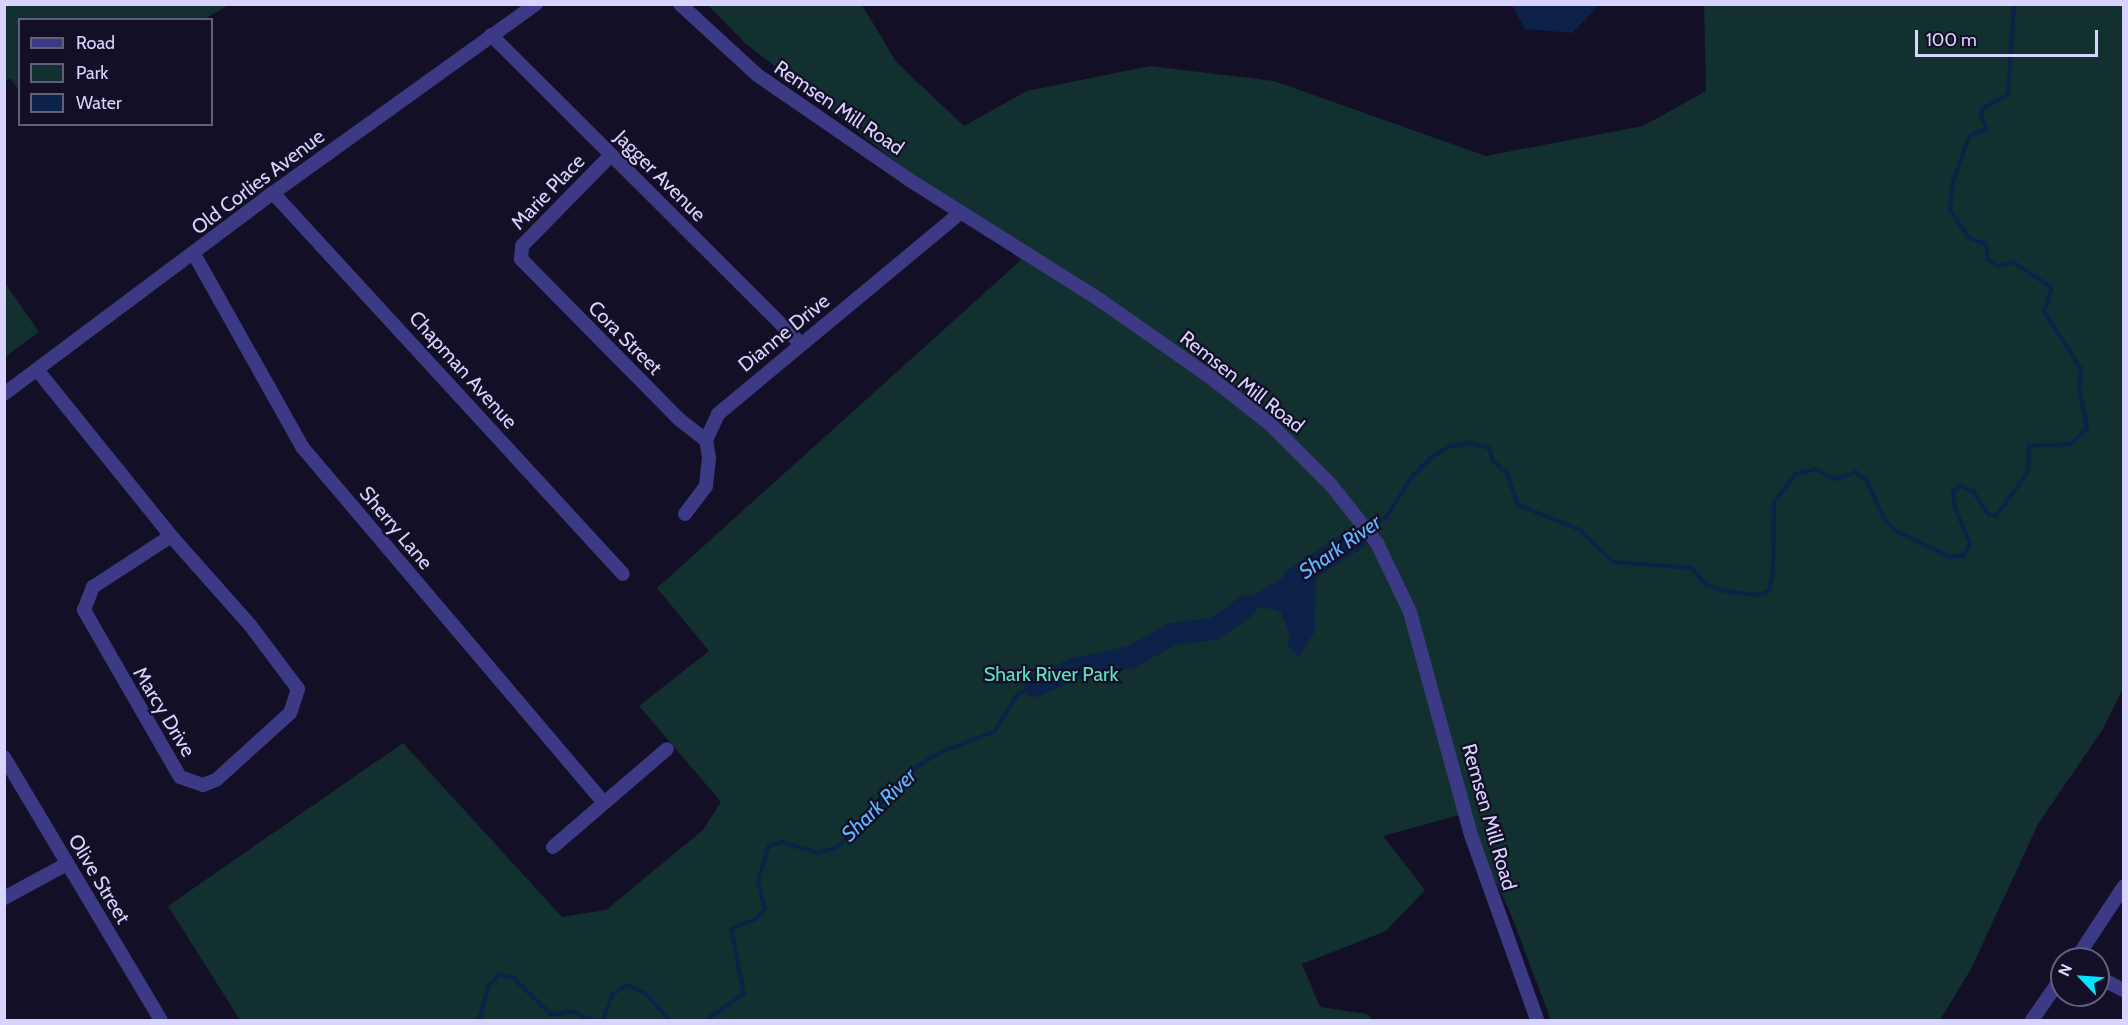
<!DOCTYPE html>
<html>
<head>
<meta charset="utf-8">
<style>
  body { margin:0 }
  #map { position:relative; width:2128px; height:1025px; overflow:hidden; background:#130f26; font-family:Cabin,sans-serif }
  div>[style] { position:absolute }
  .green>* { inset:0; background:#12302f }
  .water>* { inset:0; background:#0c2248 }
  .stream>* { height:4px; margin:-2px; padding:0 2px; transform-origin:2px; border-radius:2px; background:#0c2248 }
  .river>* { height:22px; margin:-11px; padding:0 11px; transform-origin:11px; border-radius:11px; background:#0c2248 }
  .minor>* { height:14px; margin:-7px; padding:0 7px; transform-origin:7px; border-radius:7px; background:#3d3a85 }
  span { translate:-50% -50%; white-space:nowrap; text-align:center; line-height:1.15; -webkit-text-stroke:4.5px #130f26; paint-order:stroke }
  .street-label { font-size:20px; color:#d9d4ff }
  .park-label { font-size:20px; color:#5fe0c0 }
  .water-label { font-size:21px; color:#62b6ff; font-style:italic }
  .frame { position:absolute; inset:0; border:6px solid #d9d4ff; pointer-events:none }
  .legend { position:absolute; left:18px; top:18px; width:195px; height:108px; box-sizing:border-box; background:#130f26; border:2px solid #625e7d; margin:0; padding:8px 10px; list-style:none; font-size:18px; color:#d9d4ff }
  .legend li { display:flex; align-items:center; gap:12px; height:30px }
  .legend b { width:30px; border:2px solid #625e7d }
  .north { position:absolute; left:2050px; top:947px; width:60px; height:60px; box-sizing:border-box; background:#130f26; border:2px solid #625e7d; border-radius:50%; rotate:295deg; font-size:16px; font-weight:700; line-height:24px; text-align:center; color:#d9d4ff }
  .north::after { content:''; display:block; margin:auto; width:21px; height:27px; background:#00e5ff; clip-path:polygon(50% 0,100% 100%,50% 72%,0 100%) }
  .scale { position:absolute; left:1915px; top:30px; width:183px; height:27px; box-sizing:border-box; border:3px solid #d9d4ff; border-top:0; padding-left:8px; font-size:18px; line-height:21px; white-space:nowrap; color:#d9d4ff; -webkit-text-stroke:4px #130f26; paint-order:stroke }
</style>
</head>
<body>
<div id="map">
  <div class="green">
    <div style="clip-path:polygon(5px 4px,229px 4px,229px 5px,204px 19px,20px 20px,19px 90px,10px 78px,5px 82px)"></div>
    <div style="clip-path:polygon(708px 5px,862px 5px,897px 63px,964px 126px,1027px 91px,1150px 66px,1274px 81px,1486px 156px,1643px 126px,1706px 91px,1704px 5px,2123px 5px,2123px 688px,2103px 729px,2038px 824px,1971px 969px,1940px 1020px,1551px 1020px,1510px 912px,1463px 814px,1383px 836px,1425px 890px,1386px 931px,1302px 964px,1320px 1007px,1367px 1014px,1373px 1020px,240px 1020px,168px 906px,403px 743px,562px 917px,606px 910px,703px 830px,721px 802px,639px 706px,709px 651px,657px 588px,1021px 260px,745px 43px)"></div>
    <div style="clip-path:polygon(5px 283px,39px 332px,5px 357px,4px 357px)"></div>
  </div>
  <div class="water">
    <div style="clip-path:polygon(1512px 5px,1599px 5px,1572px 33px,1525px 29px)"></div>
    <div style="clip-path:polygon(1316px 558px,1323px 562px,1316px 573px,1315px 631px,1299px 657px,1287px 646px,1290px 635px,1281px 612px,1273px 609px,1256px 607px,1223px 625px,1220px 615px)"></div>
  </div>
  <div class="stream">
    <div style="left:1371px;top:529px;width:21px;rotate:-39deg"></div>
    <div style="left:1387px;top:516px;width:45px;rotate:-57.7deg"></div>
    <div style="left:1411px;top:478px;width:31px;rotate:-45deg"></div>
    <div style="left:1433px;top:456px;width:20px;rotate:-30deg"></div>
    <div style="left:1450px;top:446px;width:19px;rotate:-9deg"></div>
    <div style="left:1469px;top:443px;width:21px;rotate:14deg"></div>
    <div style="left:1489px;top:448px;width:14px;rotate:73deg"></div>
    <div style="left:1493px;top:461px;width:18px;rotate:41deg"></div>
    <div style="left:1507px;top:473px;width:34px;rotate:71deg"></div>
    <div style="left:1518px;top:505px;width:65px;rotate:21.8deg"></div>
    <div style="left:1578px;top:529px;width:49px;rotate:42.5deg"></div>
    <div style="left:1614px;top:562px;width:78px;rotate:4.4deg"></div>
    <div style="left:1692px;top:568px;width:21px;rotate:51deg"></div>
    <div style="left:1705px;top:584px;width:20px;rotate:20deg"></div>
    <div style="left:1724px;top:591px;width:33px;rotate:7deg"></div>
    <div style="left:1757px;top:595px;width:13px;rotate:-18deg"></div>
    <div style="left:1769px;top:591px;width:20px;rotate:-79deg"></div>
    <div style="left:1773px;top:571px;width:69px;rotate:-89.2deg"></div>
    <div style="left:1774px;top:502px;width:36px;rotate:-52deg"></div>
    <div style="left:1796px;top:474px;width:20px;rotate:-15deg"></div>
    <div style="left:1815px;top:469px;width:22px;rotate:27deg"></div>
    <div style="left:1835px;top:479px;width:22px;rotate:-18deg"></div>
    <div style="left:1856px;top:472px;width:14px;rotate:39deg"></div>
    <div style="left:1867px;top:481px;width:37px;rotate:66deg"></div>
    <div style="left:1882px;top:515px;width:19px;rotate:51deg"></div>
    <div style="left:1894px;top:530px;width:62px;rotate:25.7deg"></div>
    <div style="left:1950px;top:557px;width:14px;rotate:-8deg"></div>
    <div style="left:1964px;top:555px;width:13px;rotate:-63deg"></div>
    <div style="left:1970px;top:543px;width:38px;rotate:-113deg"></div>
    <div style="left:1955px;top:508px;width:17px;rotate:-97deg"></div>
    <div style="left:1953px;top:491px;width:9px;rotate:-36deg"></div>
    <div style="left:1960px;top:486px;width:14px;rotate:21deg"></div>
    <div style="left:1973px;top:491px;width:27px;rotate:57deg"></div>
    <div style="left:1988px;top:514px;width:8px;rotate:14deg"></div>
    <div style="left:1996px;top:516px;width:54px;rotate:-54deg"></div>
    <div style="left:2028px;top:472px;width:26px;rotate:-88deg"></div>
    <div style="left:2029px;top:446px;width:42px;rotate:-2.7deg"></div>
    <div style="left:2071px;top:444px;width:23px;rotate:-45deg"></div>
    <div style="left:2087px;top:428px;width:41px;rotate:-101.3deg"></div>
    <div style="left:2079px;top:388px;width:19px;rotate:-84deg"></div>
    <div style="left:2081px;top:369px;width:69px;rotate:-122.5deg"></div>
    <div style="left:2044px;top:311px;width:24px;rotate:-71deg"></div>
    <div style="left:2052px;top:288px;width:47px;rotate:-146.3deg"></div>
    <div style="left:2013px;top:262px;width:15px;rotate:164deg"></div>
    <div style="left:1999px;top:266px;width:13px;rotate:-151deg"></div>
    <div style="left:1988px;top:260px;width:16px;rotate:-97deg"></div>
    <div style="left:1986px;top:244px;width:18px;rotate:-161deg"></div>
    <div style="left:1969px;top:238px;width:34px;rotate:-124deg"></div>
    <div style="left:1950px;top:210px;width:28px;rotate:-84deg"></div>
    <div style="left:1953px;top:182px;width:42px;rotate:-70.7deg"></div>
    <div style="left:1967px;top:142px;width:8px;rotate:-60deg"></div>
    <div style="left:1971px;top:135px;width:17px;rotate:-21deg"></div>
    <div style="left:1987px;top:129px;width:15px;rotate:-113deg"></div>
    <div style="left:1981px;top:115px;width:6px;rotate:-81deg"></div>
    <div style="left:1982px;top:109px;width:30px;rotate:-30deg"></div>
    <div style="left:2008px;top:94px;width:90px;rotate:-86.2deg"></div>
    <div style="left:479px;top:1020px;width:35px;rotate:-74deg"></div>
    <div style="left:489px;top:986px;width:16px;rotate:-50deg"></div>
    <div style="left:499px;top:974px;width:15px;rotate:16deg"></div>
    <div style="left:513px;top:978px;width:54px;rotate:43.5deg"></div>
    <div style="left:552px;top:1015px;width:20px;rotate:-11deg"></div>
    <div style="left:572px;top:1011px;width:22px;rotate:24deg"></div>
    <div style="left:603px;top:1020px;width:27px;rotate:-70deg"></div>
    <div style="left:612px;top:995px;width:17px;rotate:-36deg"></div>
    <div style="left:626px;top:985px;width:21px;rotate:23deg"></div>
    <div style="left:645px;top:993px;width:36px;rotate:48deg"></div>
    <div style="left:706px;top:1020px;width:46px;rotate:-34.4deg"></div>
    <div style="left:744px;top:994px;width:66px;rotate:-101.3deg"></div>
    <div style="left:731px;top:929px;width:27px;rotate:-22deg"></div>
    <div style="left:756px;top:919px;width:13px;rotate:-48deg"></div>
    <div style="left:765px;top:909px;width:29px;rotate:-104deg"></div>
    <div style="left:758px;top:881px;width:37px;rotate:-73deg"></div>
    <div style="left:769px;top:846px;width:14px;rotate:-17deg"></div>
    <div style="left:782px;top:842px;width:38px;rotate:17deg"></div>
    <div style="left:818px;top:853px;width:19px;rotate:-16deg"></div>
    <div style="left:836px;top:848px;width:112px;rotate:-45.4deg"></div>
    <div style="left:915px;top:768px;width:28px;rotate:-32deg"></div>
    <div style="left:939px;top:753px;width:60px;rotate:-21.4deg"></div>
    <div style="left:995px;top:731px;width:42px;rotate:-58.6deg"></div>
    <div style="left:1017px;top:695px;width:59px;rotate:-27.4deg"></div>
    <div style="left:1069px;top:668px;width:44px;rotate:-10.5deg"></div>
    <div style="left:1112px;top:660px;width:39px;rotate:-21deg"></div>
    <div style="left:1148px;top:646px;width:78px;rotate:-15.6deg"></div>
  </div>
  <div class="river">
    <div style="left:1294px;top:579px;width:82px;rotate:-33.1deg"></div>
    <div style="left:1035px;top:686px;width:43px;rotate:-23.6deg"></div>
    <div style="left:1074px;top:669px;width:58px;rotate:-11.9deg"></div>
    <div style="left:1131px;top:657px;width:48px;rotate:-28.7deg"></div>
    <div style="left:1173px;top:634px;width:41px;rotate:-7deg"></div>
    <div style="left:1214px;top:629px;width:39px;rotate:-35deg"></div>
  </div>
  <div class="minor">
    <div style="left:680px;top:4px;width:103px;rotate:42.6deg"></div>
    <div style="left:756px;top:74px;width:185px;rotate:34.6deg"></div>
    <div style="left:908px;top:179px;width:227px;rotate:32.2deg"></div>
    <div style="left:1100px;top:300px;width:134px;rotate:35deg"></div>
    <div style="left:1210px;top:377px;width:76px;rotate:38.1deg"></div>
    <div style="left:1270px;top:424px;width:86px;rotate:45deg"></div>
    <div style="left:1331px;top:485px;width:74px;rotate:51.6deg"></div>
    <div style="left:1377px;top:543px;width:76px;rotate:64.4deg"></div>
    <div style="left:1410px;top:612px;width:234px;rotate:74.7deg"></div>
    <div style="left:1472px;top:838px;width:193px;rotate:70.3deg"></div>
    <div style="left:491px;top:35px;width:438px;rotate:44.9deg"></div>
    <div style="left:611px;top:155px;width:127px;rotate:134.4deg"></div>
    <div style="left:522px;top:246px;width:13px;rotate:94deg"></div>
    <div style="left:521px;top:259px;width:226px;rotate:45.4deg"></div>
    <div style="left:680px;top:420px;width:33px;rotate:38deg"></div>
    <div style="left:273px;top:193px;width:517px;rotate:47.43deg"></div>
    <div style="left:194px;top:254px;width:223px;rotate:60.7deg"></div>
    <div style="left:303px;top:448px;width:465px;rotate:49.7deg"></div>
    <div style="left:38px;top:371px;width:212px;rotate:51.1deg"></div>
    <div style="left:4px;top:394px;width:336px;rotate:-36.8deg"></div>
    <div style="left:273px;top:193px;width:324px;rotate:-35.7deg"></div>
    <div style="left:685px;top:514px;width:35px;rotate:-53deg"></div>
    <div style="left:706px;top:486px;width:28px;rotate:-84deg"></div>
    <div style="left:709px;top:458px;width:18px;rotate:-99deg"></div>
    <div style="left:706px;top:440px;width:29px;rotate:-65deg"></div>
    <div style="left:718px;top:414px;width:316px;rotate:-39.7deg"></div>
    <div style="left:171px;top:536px;width:119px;rotate:48.4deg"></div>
    <div style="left:250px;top:625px;width:80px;rotate:53.1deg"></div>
    <div style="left:298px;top:689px;width:25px;rotate:108deg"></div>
    <div style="left:290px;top:713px;width:100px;rotate:137.8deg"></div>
    <div style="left:216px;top:780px;width:14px;rotate:159deg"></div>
    <div style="left:203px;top:785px;width:24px;rotate:-161deg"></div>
    <div style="left:180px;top:777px;width:193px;rotate:-119.9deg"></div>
    <div style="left:84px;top:610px;width:25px;rotate:-69deg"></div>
    <div style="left:93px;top:587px;width:93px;rotate:-33.2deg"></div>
    <div style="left:4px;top:757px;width:306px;rotate:59.2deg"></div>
    <div style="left:553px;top:847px;width:150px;rotate:-40.7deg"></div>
    <div style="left:4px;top:898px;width:72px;rotate:-28.4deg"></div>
    <div style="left:2076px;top:959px;width:87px;rotate:-56.7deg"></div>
    <div style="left:2098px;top:977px;width:29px;rotate:27deg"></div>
    <div style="left:2032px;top:1020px;width:52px;rotate:-55.1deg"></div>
  </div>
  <div class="street-label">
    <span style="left:839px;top:108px;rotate:34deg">Remsen Mill Road</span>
    <span style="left:660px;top:176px;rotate:45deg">Jagger Avenue</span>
    <span style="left:258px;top:182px;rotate:-37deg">Old Corlies Avenue</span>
    <span style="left:548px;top:192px;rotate:-46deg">Marie Place</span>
    <span style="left:784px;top:333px;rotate:-39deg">Dianne Drive</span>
    <span style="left:625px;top:338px;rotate:45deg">Cora Street</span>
    <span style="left:463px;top:370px;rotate:48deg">Chapman Avenue</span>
    <span style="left:1242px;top:382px;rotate:38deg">Remsen Mill Road</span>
    <span style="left:396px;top:528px;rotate:50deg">Sherry Lane</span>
    <span style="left:164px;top:712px;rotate:59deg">Marcy Drive</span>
    <span style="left:1489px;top:817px;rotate:74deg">Remsen Mill Road</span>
    <span style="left:99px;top:879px;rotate:59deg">Olive Street</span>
  </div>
  <div class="park-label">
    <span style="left:1051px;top:674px">Shark River Park</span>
  </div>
  <div class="water-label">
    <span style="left:1340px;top:547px;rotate:-35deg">Shark River</span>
    <span style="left:879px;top:805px;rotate:-44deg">Shark River</span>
  </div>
  <div class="frame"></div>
  <ul class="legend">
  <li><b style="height:8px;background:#3d3a85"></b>Road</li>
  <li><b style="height:16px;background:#12302f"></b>Park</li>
  <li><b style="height:16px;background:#0c2248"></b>Water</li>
  </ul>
  <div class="north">N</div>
  <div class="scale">100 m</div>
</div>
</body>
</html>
